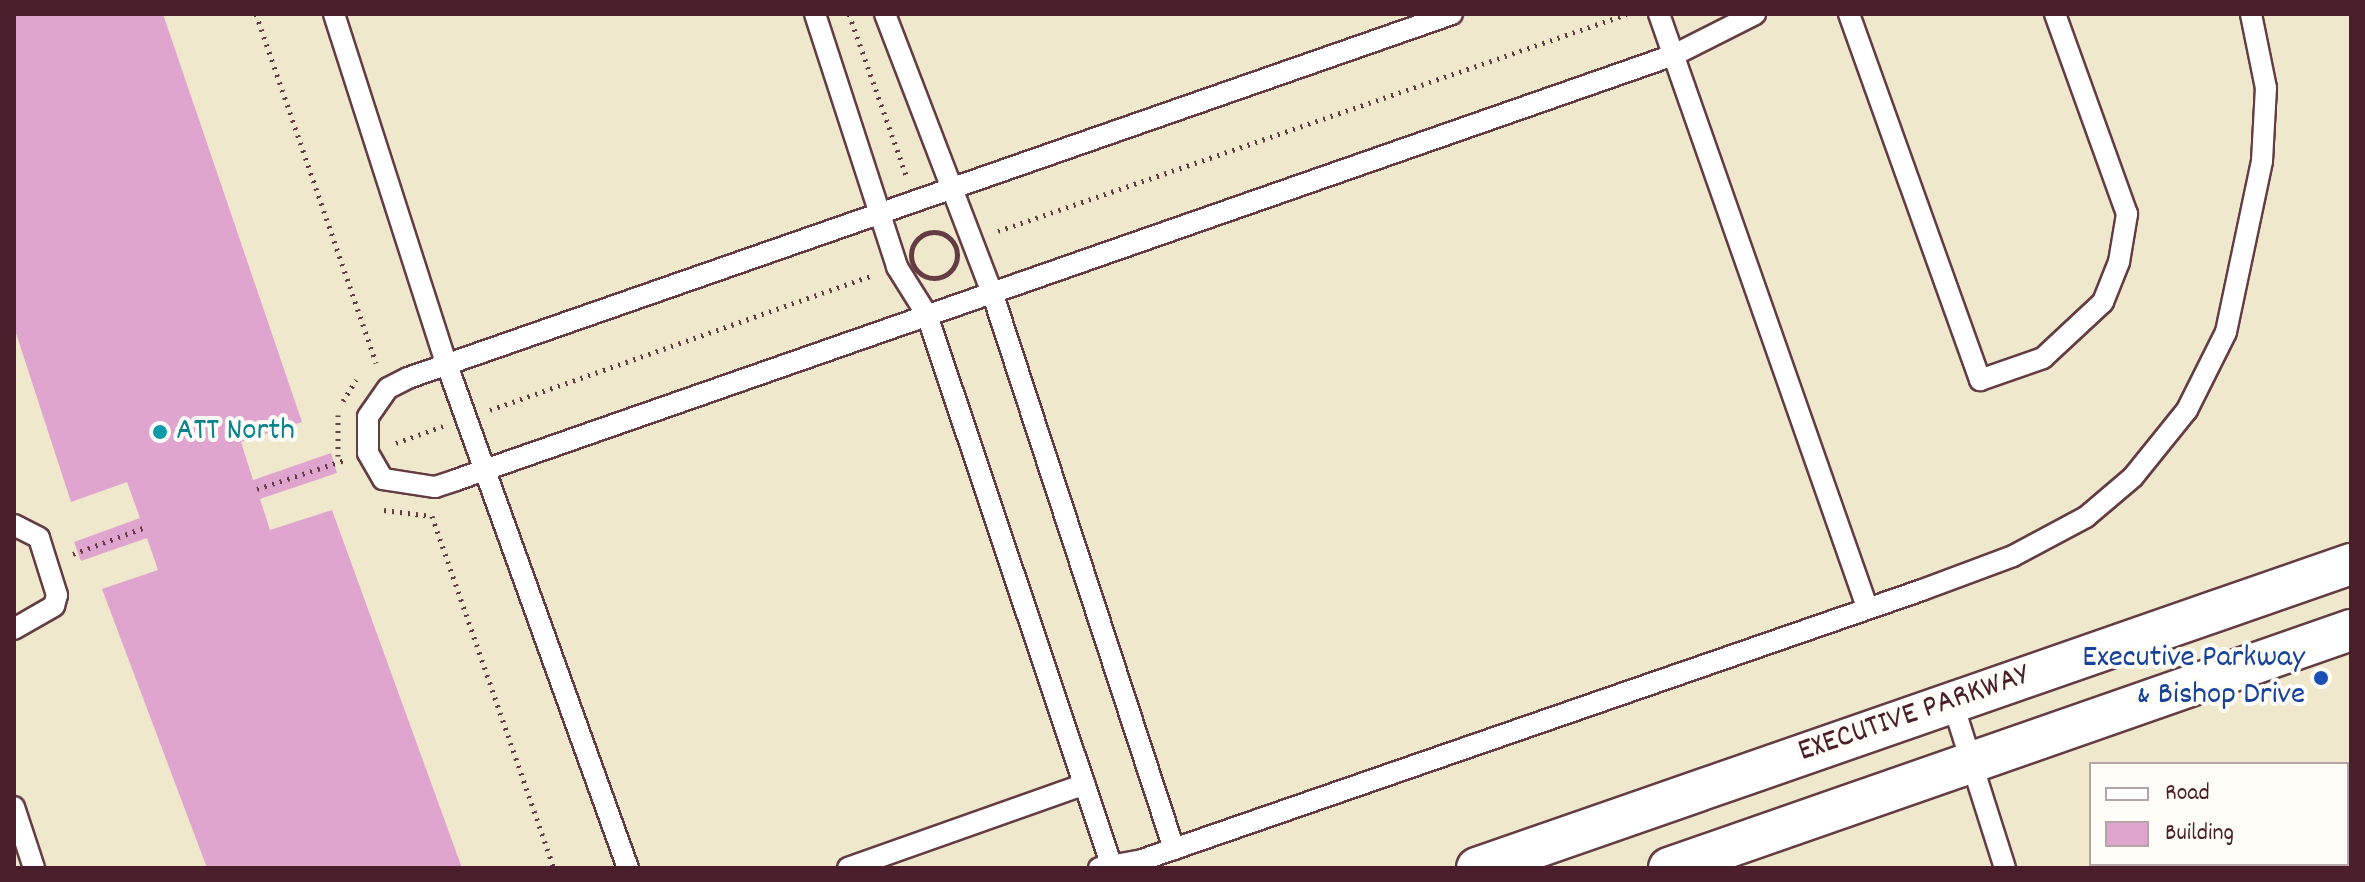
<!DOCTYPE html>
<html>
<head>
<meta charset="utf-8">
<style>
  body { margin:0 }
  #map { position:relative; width:2365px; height:882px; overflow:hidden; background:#f0e8cd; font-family:Dekko,sans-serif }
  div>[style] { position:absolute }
  .building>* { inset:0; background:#e0a5cf }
  .path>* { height:5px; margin-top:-2.5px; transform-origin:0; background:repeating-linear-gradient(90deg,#633d43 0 2px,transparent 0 8px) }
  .path>.ring { margin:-2.5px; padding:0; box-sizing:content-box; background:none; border:5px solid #633d43; border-radius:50% }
  .roads { filter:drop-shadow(2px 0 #633d43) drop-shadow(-2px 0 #633d43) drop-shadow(0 2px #633d43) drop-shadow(0 -2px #633d43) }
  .lane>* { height:20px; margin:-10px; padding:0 10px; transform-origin:10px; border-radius:10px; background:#fff }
  .street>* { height:40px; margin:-20px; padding:0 20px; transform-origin:20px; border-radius:20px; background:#fff }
  .dots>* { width:22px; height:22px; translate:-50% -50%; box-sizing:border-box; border:4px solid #fdfcf7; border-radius:50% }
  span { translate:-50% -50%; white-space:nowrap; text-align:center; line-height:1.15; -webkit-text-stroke:8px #fdfcf7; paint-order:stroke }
  .culture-label { font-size:32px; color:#0d838f }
  .left { translate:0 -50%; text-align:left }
  .transit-label { font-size:32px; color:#164399 }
  .right { translate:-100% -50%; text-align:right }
  .street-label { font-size:32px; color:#4a1f2b }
  .frame { position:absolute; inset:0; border:16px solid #4a1f2b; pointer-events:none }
  .legend { position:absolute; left:2089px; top:762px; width:260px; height:104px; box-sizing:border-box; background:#fdfcf7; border:2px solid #b5a4a5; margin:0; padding:10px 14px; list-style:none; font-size:24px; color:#4a1f2b }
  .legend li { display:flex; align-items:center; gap:16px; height:40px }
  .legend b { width:40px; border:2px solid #b5a4a5 }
</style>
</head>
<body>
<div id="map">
  <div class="building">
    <div style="clip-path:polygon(14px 14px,163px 14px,302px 422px,241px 442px,253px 480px,331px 453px,337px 473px,260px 499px,270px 530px,332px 510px,462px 868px,207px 868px,102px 589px,158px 570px,147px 538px,81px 561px,74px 542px,140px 518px,127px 482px,71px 502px,14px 327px)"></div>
  </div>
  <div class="path">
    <div style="left:256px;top:14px;width:369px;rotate:71deg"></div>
    <div style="left:849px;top:14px;width:171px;rotate:70.5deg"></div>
    <div style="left:998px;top:231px;width:665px;rotate:-19.03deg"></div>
    <div class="ring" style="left:911px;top:232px;width:41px;height:41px"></div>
    <div style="left:343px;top:401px;width:25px;rotate:-58deg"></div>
    <div style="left:490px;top:410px;width:406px;rotate:-19.4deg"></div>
    <div style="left:338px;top:415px;width:41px;rotate:90deg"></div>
    <div style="left:396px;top:443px;width:50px;rotate:-19.9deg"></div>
    <div style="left:257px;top:489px;width:93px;rotate:-18.2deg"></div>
    <div style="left:384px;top:510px;width:48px;rotate:7.1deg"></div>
    <div style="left:432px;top:516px;width:373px;rotate:70.9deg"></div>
    <div style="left:73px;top:554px;width:75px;rotate:-20.4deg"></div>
  </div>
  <div class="roads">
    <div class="lane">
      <div style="left:334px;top:14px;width:369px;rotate:72.2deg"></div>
      <div style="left:447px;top:365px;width:535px;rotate:70.21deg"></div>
      <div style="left:815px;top:14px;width:266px;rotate:72deg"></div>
      <div style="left:897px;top:267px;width:57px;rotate:58deg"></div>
      <div style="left:927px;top:315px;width:579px;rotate:71.47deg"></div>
      <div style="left:885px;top:14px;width:301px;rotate:69deg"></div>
      <div style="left:993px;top:295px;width:583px;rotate:71.91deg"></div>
      <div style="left:1452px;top:14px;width:1106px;rotate:160.78deg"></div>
      <div style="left:408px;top:378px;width:22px;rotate:153deg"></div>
      <div style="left:388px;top:388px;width:35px;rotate:125deg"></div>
      <div style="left:368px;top:417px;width:36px;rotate:90deg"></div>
      <div style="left:368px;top:453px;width:30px;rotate:60deg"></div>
      <div style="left:383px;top:479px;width:53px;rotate:8.7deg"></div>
      <div style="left:435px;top:487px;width:22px;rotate:-18deg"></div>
      <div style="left:456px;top:480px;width:1290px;rotate:-19.24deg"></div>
      <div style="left:1674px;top:55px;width:91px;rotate:-26.8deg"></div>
      <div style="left:1659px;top:14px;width:628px;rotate:70.67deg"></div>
      <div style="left:1849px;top:14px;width:389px;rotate:70.3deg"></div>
      <div style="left:1980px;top:380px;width:67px;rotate:-19.2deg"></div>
      <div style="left:2043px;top:358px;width:82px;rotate:-43deg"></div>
      <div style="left:2103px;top:302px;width:43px;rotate:-68.2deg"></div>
      <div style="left:2119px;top:262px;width:49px;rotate:-80.5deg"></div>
      <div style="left:2127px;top:214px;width:213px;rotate:-109.8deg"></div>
      <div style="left:14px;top:525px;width:28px;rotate:27deg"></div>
      <div style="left:39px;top:538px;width:60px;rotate:72.5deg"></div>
      <div style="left:57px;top:595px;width:11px;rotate:105deg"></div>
      <div style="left:54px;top:606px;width:46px;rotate:150.1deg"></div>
      <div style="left:1952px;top:701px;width:175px;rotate:72.4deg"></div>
      <div style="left:14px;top:807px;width:64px;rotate:71.8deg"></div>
      <div style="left:848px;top:868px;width:251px;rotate:-19.5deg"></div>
      <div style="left:1099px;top:868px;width:44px;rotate:-10.5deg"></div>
      <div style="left:1142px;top:860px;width:825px;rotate:-19.09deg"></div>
      <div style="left:1922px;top:590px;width:97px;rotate:-20.5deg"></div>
      <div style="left:2013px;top:556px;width:83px;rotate:-28.1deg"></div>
      <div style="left:2086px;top:517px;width:62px;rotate:-40.4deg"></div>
      <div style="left:2133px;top:477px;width:86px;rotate:-51.1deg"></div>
      <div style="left:2187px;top:410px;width:87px;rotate:-63.4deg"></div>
      <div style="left:2226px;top:332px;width:175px;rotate:-78.1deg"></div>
      <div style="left:2262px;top:161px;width:73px;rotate:-86.9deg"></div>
      <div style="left:2266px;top:88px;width:76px;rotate:-101.5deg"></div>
    </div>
    <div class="street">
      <div style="left:1477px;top:868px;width:925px;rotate:-19.18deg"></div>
      <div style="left:1669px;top:868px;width:722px;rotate:-19.24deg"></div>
    </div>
  </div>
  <div class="dots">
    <div style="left:160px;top:432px;background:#0f9aa8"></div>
    <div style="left:2321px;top:678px;background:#1a4fb4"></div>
  </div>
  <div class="culture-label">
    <span class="left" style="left:176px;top:432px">ATT North</span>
  </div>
  <div class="transit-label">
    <span class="right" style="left:2305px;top:678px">Executive Parkway<br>&amp; Bishop Drive</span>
  </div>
  <div class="street-label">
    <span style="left:1914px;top:715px;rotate:-19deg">EXECUTIVE PARKWAY</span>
  </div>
  <div class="frame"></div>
  <ul class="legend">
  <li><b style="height:10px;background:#fff"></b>Road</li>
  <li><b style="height:22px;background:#e0a5cf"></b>Building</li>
  </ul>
</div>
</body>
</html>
